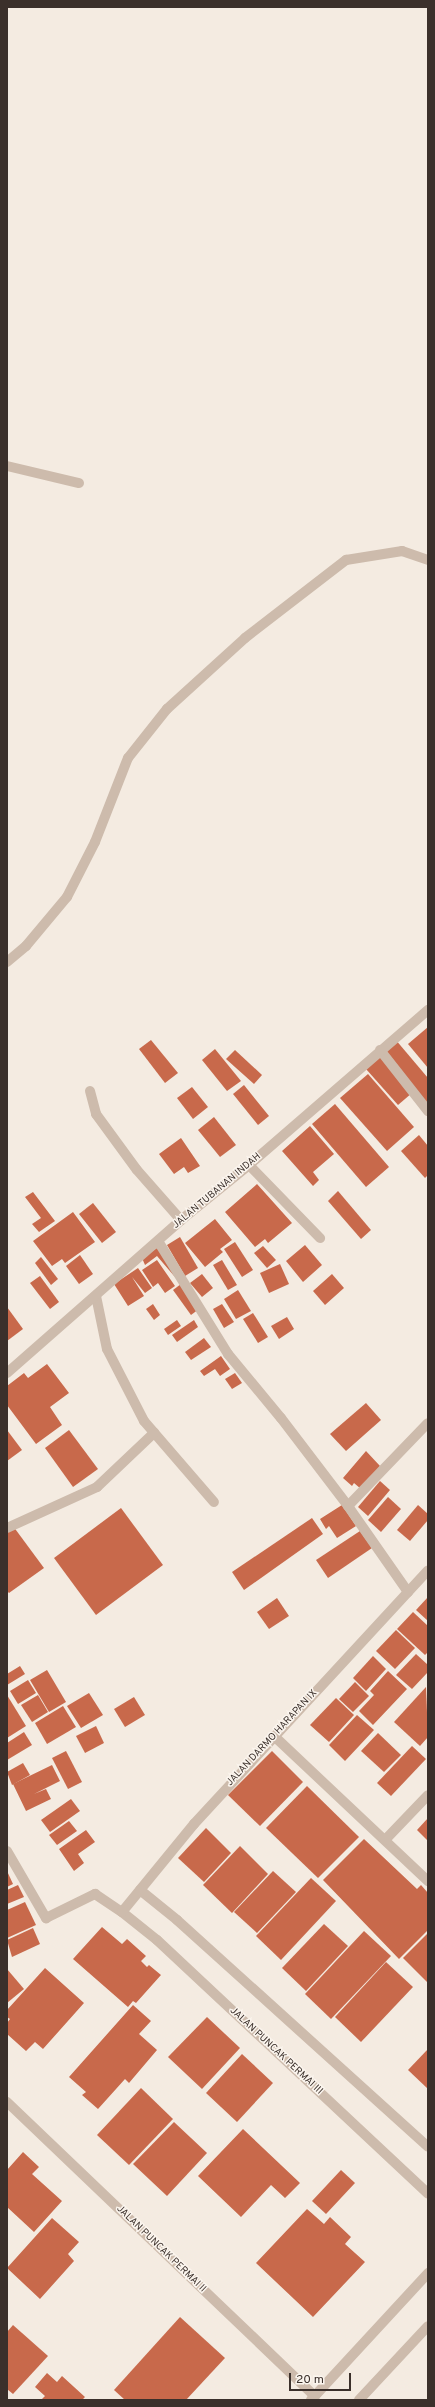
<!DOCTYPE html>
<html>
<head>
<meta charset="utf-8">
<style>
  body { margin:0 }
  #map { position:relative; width:435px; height:2407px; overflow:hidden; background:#f4ebe1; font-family:Overpass,sans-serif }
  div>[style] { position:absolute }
  .building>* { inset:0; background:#c8694b }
  .minor>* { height:10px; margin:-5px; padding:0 5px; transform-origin:5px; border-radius:5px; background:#cdbbac }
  span { translate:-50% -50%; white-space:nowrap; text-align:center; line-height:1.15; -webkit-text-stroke:3px #fbf5ee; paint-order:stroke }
  .street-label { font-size:10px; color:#3b302b }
  .frame { position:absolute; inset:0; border:8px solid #3b302b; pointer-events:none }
  .scale { position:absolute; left:289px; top:2373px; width:62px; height:18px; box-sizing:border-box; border:2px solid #3b302b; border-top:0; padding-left:5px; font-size:12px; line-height:14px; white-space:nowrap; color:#3b302b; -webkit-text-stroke:3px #fbf5ee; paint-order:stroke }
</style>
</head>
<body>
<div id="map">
  <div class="building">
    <div style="clip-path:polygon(428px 1027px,428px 1068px,408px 1044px)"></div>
    <div style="clip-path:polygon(395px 1039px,428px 1078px,428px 1105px,381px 1051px)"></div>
    <div style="clip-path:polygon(151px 1040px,178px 1073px,165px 1083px,139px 1049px)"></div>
    <div style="clip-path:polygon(215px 1049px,241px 1081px,227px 1091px,202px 1060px)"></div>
    <div style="clip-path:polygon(235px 1050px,262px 1075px,254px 1084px,226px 1059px)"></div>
    <div style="clip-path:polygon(380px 1057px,412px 1093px,398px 1105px,366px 1069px)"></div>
    <div style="clip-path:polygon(368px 1074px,414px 1127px,387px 1151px,340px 1098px)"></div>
    <div style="clip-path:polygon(244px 1085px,269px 1116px,258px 1125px,233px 1094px)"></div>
    <div style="clip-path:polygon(192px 1087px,208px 1107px,193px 1119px,177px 1098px)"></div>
    <div style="clip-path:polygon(335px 1104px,389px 1167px,366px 1187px,312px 1124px)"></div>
    <div style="clip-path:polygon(214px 1117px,236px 1145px,220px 1157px,198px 1130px)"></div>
    <div style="clip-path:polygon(310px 1126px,334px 1154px,313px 1172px,319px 1180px,313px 1186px,282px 1151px)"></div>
    <div style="clip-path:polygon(419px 1135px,428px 1146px,428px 1175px,425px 1178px,401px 1151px)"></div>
    <div style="clip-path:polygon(181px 1138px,200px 1166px,188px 1173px,184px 1167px,174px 1174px,159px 1154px)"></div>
    <div style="clip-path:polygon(257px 1184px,292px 1223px,268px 1243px,265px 1239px,255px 1247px,225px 1212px)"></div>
    <div style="clip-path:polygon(338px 1191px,371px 1230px,361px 1239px,328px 1201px)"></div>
    <div style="clip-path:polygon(33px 1192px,55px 1221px,39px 1232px,32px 1224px,41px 1218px,25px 1197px)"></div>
    <div style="clip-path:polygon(93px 1203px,116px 1232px,102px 1243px,79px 1214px)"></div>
    <div style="clip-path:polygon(73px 1212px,95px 1242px,65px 1263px,62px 1259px,52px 1266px,33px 1241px)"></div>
    <div style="clip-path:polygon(215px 1219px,232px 1240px,220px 1249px,223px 1252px,205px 1267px,185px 1243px)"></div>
    <div style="clip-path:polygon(180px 1237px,198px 1268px,185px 1276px,167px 1245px)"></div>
    <div style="clip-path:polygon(235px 1242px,253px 1270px,242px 1277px,224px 1249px)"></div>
    <div style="clip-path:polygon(305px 1245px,322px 1265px,303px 1282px,286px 1261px)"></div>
    <div style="clip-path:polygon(160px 1246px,175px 1277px,157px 1256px,145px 1265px,142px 1258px)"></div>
    <div style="clip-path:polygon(263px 1246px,276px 1260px,267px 1268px,254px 1253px)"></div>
    <div style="clip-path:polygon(80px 1255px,93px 1274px,79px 1284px,66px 1266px)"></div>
    <div style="clip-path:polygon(41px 1257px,58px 1279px,51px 1285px,35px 1263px)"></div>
    <div style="clip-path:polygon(157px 1260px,175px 1286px,165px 1293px,158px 1283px,153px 1287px,142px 1270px)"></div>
    <div style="clip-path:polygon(222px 1260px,237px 1285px,228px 1290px,213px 1265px)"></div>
    <div style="clip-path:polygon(280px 1264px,289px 1284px,269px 1293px,260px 1273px)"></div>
    <div style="clip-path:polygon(138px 1268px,152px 1288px,145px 1293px,132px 1277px,144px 1296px,128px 1306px,114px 1284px)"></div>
    <div style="clip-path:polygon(202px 1274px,213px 1288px,202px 1297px,190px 1283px)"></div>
    <div style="clip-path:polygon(332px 1274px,344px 1288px,325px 1305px,313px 1291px)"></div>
    <div style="clip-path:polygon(40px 1276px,59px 1302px,50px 1309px,30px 1283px)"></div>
    <div style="clip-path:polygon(181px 1284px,199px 1309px,191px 1315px,173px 1290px)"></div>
    <div style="clip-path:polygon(238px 1290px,251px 1311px,236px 1319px,224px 1299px)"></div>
    <div style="clip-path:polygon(153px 1304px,160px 1315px,154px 1320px,146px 1309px)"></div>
    <div style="clip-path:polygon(222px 1304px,234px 1322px,224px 1328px,213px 1309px)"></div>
    <div style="clip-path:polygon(7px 1307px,23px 1329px,7px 1341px)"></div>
    <div style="clip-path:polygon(253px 1313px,268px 1337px,258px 1343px,243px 1319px)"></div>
    <div style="clip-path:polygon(287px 1317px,294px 1329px,279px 1339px,271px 1326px)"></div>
    <div style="clip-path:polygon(177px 1320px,181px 1326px,168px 1335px,164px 1329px)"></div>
    <div style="clip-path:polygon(194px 1320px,198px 1327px,177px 1342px,172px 1335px)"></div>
    <div style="clip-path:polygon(204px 1338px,211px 1347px,191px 1360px,185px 1352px)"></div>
    <div style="clip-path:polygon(221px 1356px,230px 1369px,220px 1376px,215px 1369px,204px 1376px,200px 1371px)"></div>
    <div style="clip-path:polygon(47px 1364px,69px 1393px,50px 1407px,62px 1425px,36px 1444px,7px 1405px,7px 1386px,24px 1373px,28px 1378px)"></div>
    <div style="clip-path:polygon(235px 1373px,242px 1383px,232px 1389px,225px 1379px)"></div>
    <div style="clip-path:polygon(366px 1403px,381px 1420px,346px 1451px,330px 1434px)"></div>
    <div style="clip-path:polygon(7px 1430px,22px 1450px,7px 1461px)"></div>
    <div style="clip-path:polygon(69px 1430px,98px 1469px,73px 1487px,45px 1448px)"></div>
    <div style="clip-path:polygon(366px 1451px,380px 1466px,361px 1489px,354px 1483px,352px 1486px,343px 1478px)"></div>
    <div style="clip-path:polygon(380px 1481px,390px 1490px,368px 1516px,358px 1507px)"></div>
    <div style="clip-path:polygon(388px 1497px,401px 1509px,381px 1532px,368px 1520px)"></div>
    <div style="clip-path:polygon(342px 1505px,356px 1526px,337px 1538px,329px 1526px,326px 1529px,320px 1519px)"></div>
    <div style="clip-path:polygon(418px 1505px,428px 1514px,428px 1520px,410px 1541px,397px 1530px)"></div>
    <div style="clip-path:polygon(121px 1508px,163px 1565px,96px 1615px,54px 1558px)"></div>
    <div style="clip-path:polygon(312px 1518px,323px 1534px,244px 1590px,232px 1572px)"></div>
    <div style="clip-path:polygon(13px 1526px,44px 1568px,9px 1593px,7px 1591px,7px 1531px)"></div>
    <div style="clip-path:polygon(360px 1531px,372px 1548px,328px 1578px,316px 1560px)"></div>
    <div style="clip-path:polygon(428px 1597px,428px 1621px,416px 1610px)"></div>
    <div style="clip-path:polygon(277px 1598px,289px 1616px,269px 1629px,257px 1612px)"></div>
    <div style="clip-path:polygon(413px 1612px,428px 1626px,428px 1652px,425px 1655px,397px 1629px)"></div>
    <div style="clip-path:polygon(396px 1630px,415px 1648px,395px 1669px,376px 1651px)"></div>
    <div style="clip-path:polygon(416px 1654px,428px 1665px,428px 1672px,412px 1689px,396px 1675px)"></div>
    <div style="clip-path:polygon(373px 1656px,386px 1669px,366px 1691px,353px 1678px)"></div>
    <div style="clip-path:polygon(20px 1666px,25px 1674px,7px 1685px,7px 1674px)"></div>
    <div style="clip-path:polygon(47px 1670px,66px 1702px,49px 1712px,30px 1680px)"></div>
    <div style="clip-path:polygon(388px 1671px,407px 1689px,373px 1725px,359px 1711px,374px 1695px,370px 1691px)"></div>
    <div style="clip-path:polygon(28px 1680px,36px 1693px,18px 1704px,10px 1691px)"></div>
    <div style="clip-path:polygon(355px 1682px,369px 1696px,353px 1712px,339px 1699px)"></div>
    <div style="clip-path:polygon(426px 1687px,428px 1737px,420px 1746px,394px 1722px)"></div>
    <div style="clip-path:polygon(89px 1693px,103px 1715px,81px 1728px,67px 1706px)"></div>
    <div style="clip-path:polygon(7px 1695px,26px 1726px,7px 1738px)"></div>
    <div style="clip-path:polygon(38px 1695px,48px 1712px,32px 1722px,21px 1705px)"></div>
    <div style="clip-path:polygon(134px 1697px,145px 1715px,125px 1727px,114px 1709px)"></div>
    <div style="clip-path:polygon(336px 1698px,354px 1715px,329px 1742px,310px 1725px)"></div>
    <div style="clip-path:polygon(63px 1706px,76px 1727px,47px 1744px,35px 1723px)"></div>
    <div style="clip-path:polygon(357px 1715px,374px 1730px,345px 1761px,329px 1745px)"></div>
    <div style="clip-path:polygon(96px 1726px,104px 1743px,85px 1753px,76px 1736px)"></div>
    <div style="clip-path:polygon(24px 1732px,32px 1745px,7px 1760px,7px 1743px)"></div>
    <div style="clip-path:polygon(378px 1733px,401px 1755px,384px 1772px,361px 1751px)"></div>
    <div style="clip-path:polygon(412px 1746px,426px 1759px,391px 1796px,377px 1783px)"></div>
    <div style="clip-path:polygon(66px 1751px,82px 1782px,68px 1789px,52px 1758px)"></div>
    <div style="clip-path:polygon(272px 1751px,303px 1782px,260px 1826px,228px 1795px)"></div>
    <div style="clip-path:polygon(23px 1763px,30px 1775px,12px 1785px,7px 1772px)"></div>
    <div style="clip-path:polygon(52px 1765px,60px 1781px,34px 1794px,46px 1789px,51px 1799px,26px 1811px,13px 1784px)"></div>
    <div style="clip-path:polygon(307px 1786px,359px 1837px,318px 1878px,266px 1828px)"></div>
    <div style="clip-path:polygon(71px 1799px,80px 1811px,50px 1832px,41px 1820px)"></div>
    <div style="clip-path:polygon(428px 1818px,428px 1841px,417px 1830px)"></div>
    <div style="clip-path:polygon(69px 1821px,77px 1831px,57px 1845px,49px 1835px)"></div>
    <div style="clip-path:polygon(206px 1828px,231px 1853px,204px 1882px,178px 1858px)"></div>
    <div style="clip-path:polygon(86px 1830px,95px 1842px,78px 1854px,84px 1863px,74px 1871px,59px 1849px)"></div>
    <div style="clip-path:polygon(364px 1839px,417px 1889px,421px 1885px,428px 1893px,428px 1930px,399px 1959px,323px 1880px)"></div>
    <div style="clip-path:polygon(240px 1846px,268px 1874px,232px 1913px,203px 1885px)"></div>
    <div style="clip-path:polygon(7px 1871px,13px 1884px,7px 1887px)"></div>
    <div style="clip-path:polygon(273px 1871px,296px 1892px,257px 1933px,234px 1912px)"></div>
    <div style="clip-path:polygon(311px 1878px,336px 1901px,281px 1960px,256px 1936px)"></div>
    <div style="clip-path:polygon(18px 1885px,24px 1897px,7px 1904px,7px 1890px)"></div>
    <div style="clip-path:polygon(25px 1902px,36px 1925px,7px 1938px,7px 1910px)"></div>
    <div style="clip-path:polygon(324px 1924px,348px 1946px,306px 1991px,282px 1968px)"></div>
    <div style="clip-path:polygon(102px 1927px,122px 1944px,127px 1939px,146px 1956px,141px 1961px,147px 1967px,149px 1965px,161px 1975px,136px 2003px,133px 2001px,128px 2007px,73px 1959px)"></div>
    <div style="clip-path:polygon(33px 1928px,40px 1944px,12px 1957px,7px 1940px)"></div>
    <div style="clip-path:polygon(364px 1931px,391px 1956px,331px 2019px,305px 1994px)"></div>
    <div style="clip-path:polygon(428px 1933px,428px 1983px,403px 1958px)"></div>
    <div style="clip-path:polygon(386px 1962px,413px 1987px,361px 2042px,335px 2017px)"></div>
    <div style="clip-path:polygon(45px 1968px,84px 2003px,43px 2049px,35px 2042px,26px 2051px,7px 2034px,7px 2023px,10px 2019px,7px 2017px,7px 2010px)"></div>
    <div style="clip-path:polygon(7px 1969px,24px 1989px,7px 2003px)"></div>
    <div style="clip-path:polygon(133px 2005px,151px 2021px,139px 2034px,157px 2050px,129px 2083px,125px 2079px,98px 2109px,82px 2095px,86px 2092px,69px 2077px)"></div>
    <div style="clip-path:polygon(207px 2017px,240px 2048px,202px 2089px,168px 2057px)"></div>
    <div style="clip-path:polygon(428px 2049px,428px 2089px,408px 2070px)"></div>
    <div style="clip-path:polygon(242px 2054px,273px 2083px,237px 2122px,206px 2093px)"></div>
    <div style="clip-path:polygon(141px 2088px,173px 2119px,129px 2165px,97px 2135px)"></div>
    <div style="clip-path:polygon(174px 2122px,207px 2153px,167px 2196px,133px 2164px)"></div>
    <div style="clip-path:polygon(243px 2129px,300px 2183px,285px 2198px,271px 2185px,241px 2217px,198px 2176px)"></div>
    <div style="clip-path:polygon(23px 2152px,39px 2167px,32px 2174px,62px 2201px,34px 2232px,7px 2207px,7px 2170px)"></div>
    <div style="clip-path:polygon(341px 2170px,355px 2183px,326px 2214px,312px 2201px)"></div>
    <div style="clip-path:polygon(307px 2209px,324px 2224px,330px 2217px,351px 2237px,345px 2244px,365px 2262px,313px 2317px,256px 2263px)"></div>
    <div style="clip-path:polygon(52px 2218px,79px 2242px,68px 2254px,74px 2261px,40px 2299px,7px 2268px)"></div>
    <div style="clip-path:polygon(180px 2317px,225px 2358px,186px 2400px,125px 2400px,114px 2390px)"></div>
    <div style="clip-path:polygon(13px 2325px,48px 2356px,13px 2394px,7px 2389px,7px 2332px)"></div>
    <div style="clip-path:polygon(47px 2373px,57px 2382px,62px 2376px,85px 2397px,82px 2400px,41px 2400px,45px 2396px,35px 2387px)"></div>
  </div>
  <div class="minor">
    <div style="left:7px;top:466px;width:74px;rotate:13.3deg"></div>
    <div style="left:7px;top:962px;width:25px;rotate:-40deg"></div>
    <div style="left:26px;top:946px;width:64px;rotate:-50.1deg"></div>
    <div style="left:67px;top:897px;width:62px;rotate:-63deg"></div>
    <div style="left:95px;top:842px;width:90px;rotate:-68.6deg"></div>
    <div style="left:128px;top:758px;width:63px;rotate:-51.5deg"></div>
    <div style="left:167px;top:709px;width:105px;rotate:-42.3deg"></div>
    <div style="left:245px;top:638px;width:128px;rotate:-37.7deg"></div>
    <div style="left:346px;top:560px;width:57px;rotate:-9.1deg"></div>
    <div style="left:402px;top:551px;width:28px;rotate:19deg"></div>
    <div style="left:380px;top:1050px;width:78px;rotate:51.8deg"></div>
    <div style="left:90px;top:1091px;width:24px;rotate:75deg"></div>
    <div style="left:96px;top:1114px;width:69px;rotate:53.8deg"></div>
    <div style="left:137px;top:1170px;width:67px;rotate:48.7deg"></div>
    <div style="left:249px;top:1165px;width:102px;rotate:45.8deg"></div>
    <div style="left:158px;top:1241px;width:133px;rotate:58.2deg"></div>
    <div style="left:228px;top:1354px;width:83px;rotate:50.4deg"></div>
    <div style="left:281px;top:1418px;width:111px;rotate:52.7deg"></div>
    <div style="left:348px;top:1506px;width:105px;rotate:55.1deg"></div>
    <div style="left:96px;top:1296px;width:54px;rotate:78.3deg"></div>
    <div style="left:107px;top:1349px;width:81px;rotate:62.8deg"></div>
    <div style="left:144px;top:1421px;width:107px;rotate:49.2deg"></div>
    <div style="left:7px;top:1373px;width:232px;rotate:-41.3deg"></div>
    <div style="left:181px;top:1220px;width:87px;rotate:-39deg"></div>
    <div style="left:249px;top:1165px;width:237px;rotate:-40.9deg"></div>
    <div style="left:348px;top:1506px;width:115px;rotate:-46.1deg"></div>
    <div style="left:7px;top:1528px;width:99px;rotate:-24.5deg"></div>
    <div style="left:97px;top:1487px;width:79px;rotate:-43.5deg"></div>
    <div style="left:274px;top:1736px;width:212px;rotate:43.3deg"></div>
    <div style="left:385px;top:1840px;width:62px;rotate:-46.3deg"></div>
    <div style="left:7px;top:1851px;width:78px;rotate:59.8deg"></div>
    <div style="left:46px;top:1918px;width:55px;rotate:-26.1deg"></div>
    <div style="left:95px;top:1894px;width:32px;rotate:34deg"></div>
    <div style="left:122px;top:1912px;width:45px;rotate:38.7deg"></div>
    <div style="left:157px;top:1940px;width:371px;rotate:43.1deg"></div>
    <div style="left:140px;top:1890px;width:48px;rotate:39deg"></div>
    <div style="left:177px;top:1920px;width:338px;rotate:42.1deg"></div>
    <div style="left:122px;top:1912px;width:114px;rotate:-50.7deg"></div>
    <div style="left:194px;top:1824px;width:345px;rotate:-47.3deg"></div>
    <div style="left:7px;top:2102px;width:426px;rotate:43.7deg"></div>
    <div style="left:311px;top:2400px;width:173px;rotate:-47.3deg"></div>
    <div style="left:359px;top:2400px;width:101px;rotate:-47deg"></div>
  </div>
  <div class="street-label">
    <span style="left:217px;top:1191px;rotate:-40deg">JALAN TUBANAN INDAH</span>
    <span style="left:272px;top:1738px;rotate:-47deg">JALAN DARMO HARAPAN IX</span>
    <span style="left:276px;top:2051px;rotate:43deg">JALAN PUNCAK PERMAI III</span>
    <span style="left:161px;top:2249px;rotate:44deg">JALAN PUNCAK PERMAI II</span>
  </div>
  <div class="frame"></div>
  <div class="scale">20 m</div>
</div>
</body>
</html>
